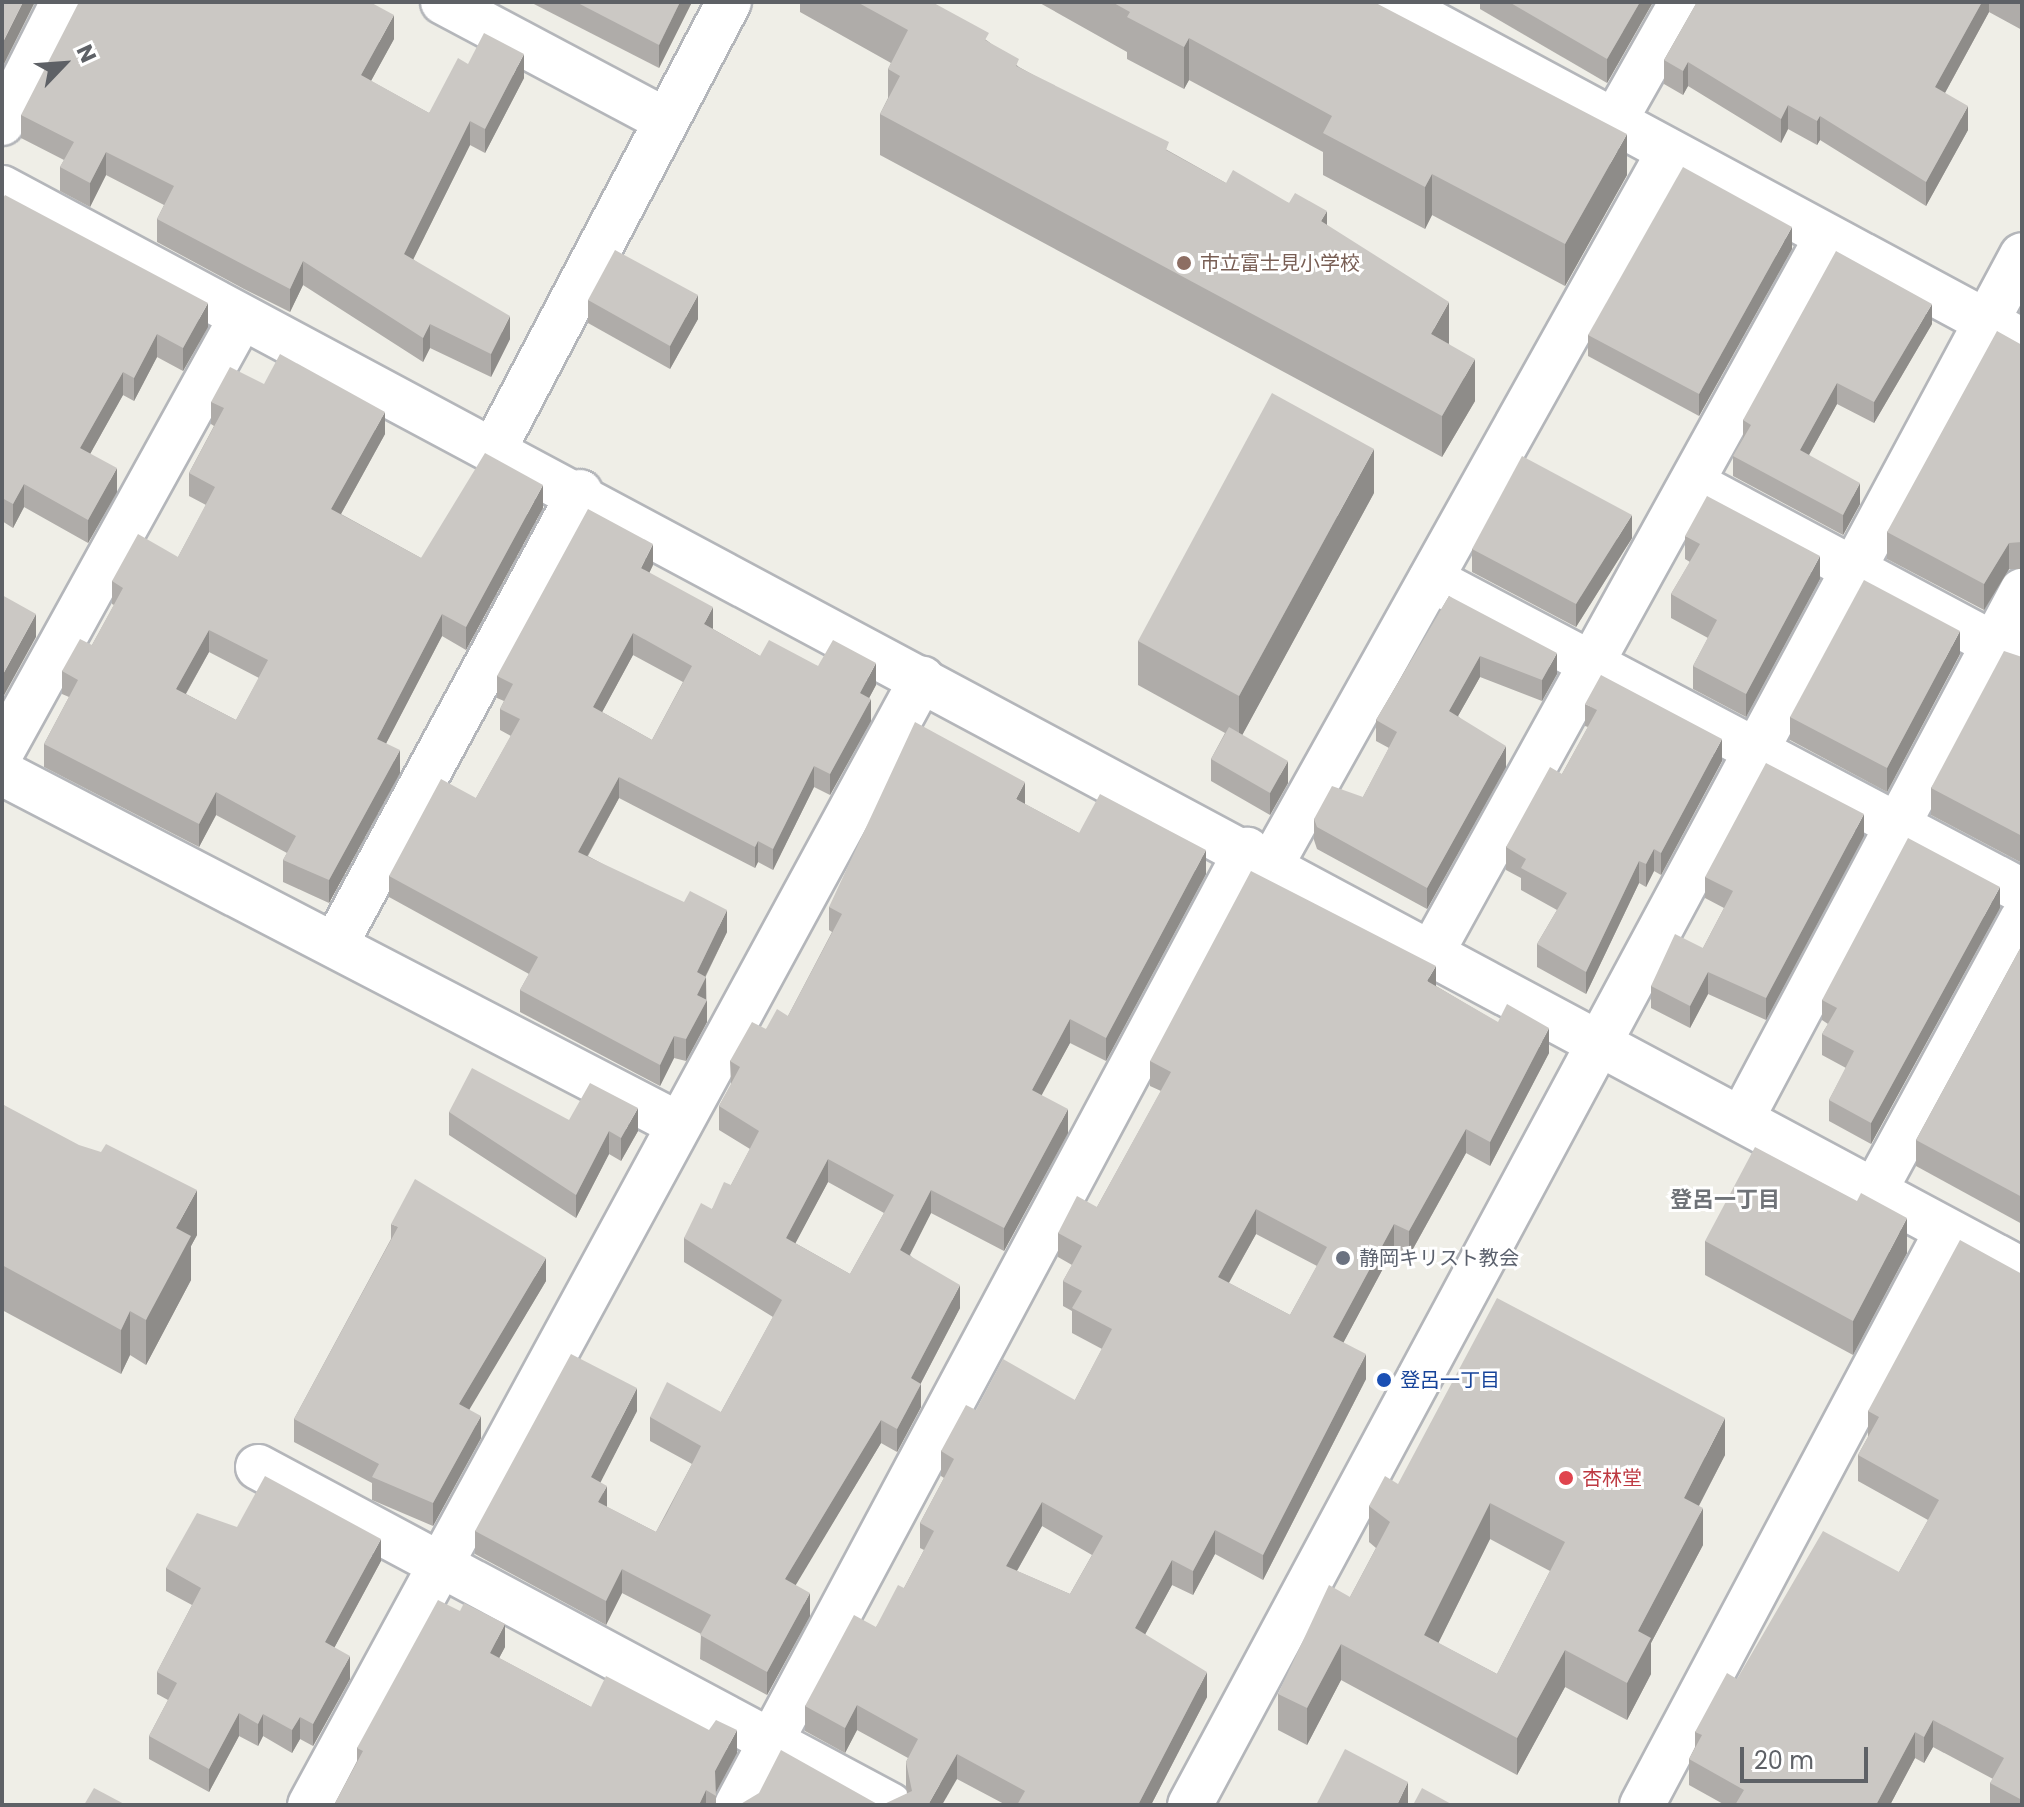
<!DOCTYPE html>
<html>
<head>
<meta charset="utf-8">
<style>
  body { margin:0 }
  #map { position:relative; width:2024px; height:1807px; overflow:hidden; background:#efeee7; font-family:Poppins,"Noto Sans JP",sans-serif }
  div>[style] { position:absolute }
  .roads { filter:drop-shadow(2px 0 #b4b6ba) drop-shadow(-2px 0 #b4b6ba) drop-shadow(0 2px #b4b6ba) drop-shadow(0 -2px #b4b6ba) }
  .minor>* { height:44px; margin:-22px; padding:0 22px; transform-origin:22px; border-radius:22px; background:#fff }
  .tertiary>* { height:44px; margin:-22px; padding:0 22px; transform-origin:22px; border-radius:22px; background:#fff }
  .wall>* { inset:0; background:#afaca9 }
  .shaded-wall>* { inset:0; background:#8e8c89 }
  .building>* { inset:0; background:#cbc8c4 }
  .dots>* { width:22px; height:22px; translate:-50% -50%; box-sizing:border-box; border:4px solid #fff; border-radius:50% }
  span { translate:-50% -50%; white-space:nowrap; text-align:center; line-height:1.15; -webkit-text-stroke:6px #fff; paint-order:stroke }
  .education-label { font-size:20px; color:#785e54 }
  .left { translate:0 -50%; text-align:left }
  .worship-label { font-size:20px; color:#5b616d }
  .transit-label { font-size:20px; color:#164399 }
  .health-label { font-size:20px; color:#be3a42 }
  .neighbourhood-label { font-size:22px; color:#6f7378; font-weight:700 }
  .frame { position:absolute; inset:0; border:4px solid #5e6166; pointer-events:none }
  .north { position:absolute; left:24px; top:24px; width:80px; height:80px; -webkit-text-stroke:6px #fff; paint-order:stroke; rotate:65deg; font-size:22px; font-weight:700; line-height:32px; text-align:center; color:#5e6166 }
  .north::after { content:''; display:block; margin:auto; width:28px; height:36px; background:#5e6166; clip-path:polygon(50% 0,100% 100%,50% 72%,0 100%) }
  .scale { position:absolute; left:1740px; top:1747px; width:128px; height:36px; box-sizing:border-box; border:4px solid #5e6166; border-top:0; padding-left:10px; font-size:24px; line-height:28px; white-space:nowrap; color:#5e6166; -webkit-text-stroke:6px #fff; paint-order:stroke }
</style>
</head>
<body>
<div id="map">
  <div class="roads">
    <div class="minor">
      <div style="left:443px;top:2px;width:251px;rotate:28deg"></div>
      <div style="left:1393px;top:2px;width:715px;rotate:28.32deg"></div>
      <div style="left:1614px;top:122px;width:138px;rotate:-60.5deg"></div>
      <div style="left:2px;top:123px;width:136px;rotate:-63.2deg"></div>
      <div style="left:2px;top:188px;width:2292px;rotate:28.18deg"></div>
      <div style="left:494px;top:449px;width:505px;rotate:-62.27deg"></div>
      <div style="left:1692px;top:483px;width:374px;rotate:28.1deg"></div>
      <div style="left:1431px;top:579px;width:668px;rotate:27.83deg"></div>
      <div style="left:2px;top:751px;width:495px;rotate:-61.1deg"></div>
      <div style="left:2px;top:773px;width:759px;rotate:27.44deg"></div>
      <div style="left:1272px;top:863px;width:814px;rotate:-60.82deg"></div>
      <div style="left:335px;top:945px;width:515px;rotate:-61.59deg"></div>
      <div style="left:1433px;top:950px;width:815px;rotate:-61.08deg"></div>
      <div style="left:1742px;top:1118px;width:597px;rotate:-62.02deg"></div>
      <div style="left:1875px;top:1190px;width:308px;rotate:-61.5deg"></div>
      <div style="left:258px;top:1467px;width:717px;rotate:28.14deg"></div>
      <div style="left:310px;top:1805px;width:1282px;rotate:-61.48deg"></div>
      <div style="left:737px;top:1805px;width:1083px;rotate:-61.9deg"></div>
      <div style="left:1642px;top:1805px;width:650px;rotate:-62.02deg"></div>
    </div>
    <div class="tertiary">
      <div style="left:1190px;top:1805px;width:1759px;rotate:-61.77deg"></div>
    </div>
  </div>
  <div class="wall">
    <div style="clip-path:polygon(530px 2px,692px 2px,659px 68px)"></div>
    <div style="clip-path:polygon(800px 2px,932px 2px,989px 42px,1019px 67px,1226px 183px,1289px 203px,1327px 225px,1449px 344px,1475px 401px,1442px 457px,880px 155px,880px 114px,888px 98px,888px 69px,891px 63px,800px 12px)"></div>
    <div style="clip-path:polygon(1038px 2px,1374px 2px,1627px 175px,1565px 286px,1432px 215px,1425px 229px,1323px 175px,1323px 152px,1189px 80px,1184px 89px,1127px 59px,1127px 52px)"></div>
    <div style="clip-path:polygon(1480px 2px,1653px 2px,1607px 83px,1480px 9px)"></div>
    <div style="clip-path:polygon(1697px 2px,2022px 2px,2022px 30px,1989px 12px,1945px 93px,1968px 130px,1926px 206px,1820px 140px,1817px 145px,1788px 129px,1781px 143px,1688px 86px,1683px 95px,1664px 84px,1664px 60px)"></div>
    <div style="clip-path:polygon(394px 39px,371px 81px,429px 113px,468px 64px,524px 78px,485px 153px,470px 145px,413px 259px,510px 339px,491px 377px,430px 348px,423px 362px,303px 285px,290px 312px,244px 289px,157px 242px,157px 219px,164px 205px,106px 175px,90px 207px,60px 191px,60px 167px,64px 160px,21px 138px,21px 115px)"></div>
    <div style="clip-path:polygon(2px 200px,208px 327px,183px 371px,157px 357px,134px 401px,123px 395px,90px 454px,117px 492px,88px 543px,24px 507px,13px 528px,2px 521px)"></div>
    <div style="clip-path:polygon(1792px 249px,1699px 416px,1588px 356px,1588px 335px)"></div>
    <div style="clip-path:polygon(588px 300px,698px 319px,670px 369px,588px 323px)"></div>
    <div style="clip-path:polygon(1932px 324px,1874px 423px,1837px 404px,1809px 455px,1860px 504px,1843px 535px,1733px 476px,1733px 456px,1743px 438px,1743px 420px)"></div>
    <div style="clip-path:polygon(2022px 345px,2022px 569px,2009px 569px,1984px 610px,1887px 559px,1887px 532px)"></div>
    <div style="clip-path:polygon(evenodd,264px 384px,385px 434px,341px 514px,421px 558px,543px 508px,466px 650px,442px 636px,386px 743px,400px 773px,329px 903px,283px 882px,283px 860px,287px 853px,216px 815px,199px 847px,44px 767px,44px 744px,69px 697px,62px 694px,62px 671px,92px 645px,114px 605px,112px 604px,112px 581px,178px 557px,206px 505px,189px 496px,189px 473px,214px 426px,211px 424px,211px 402px,264px 384px,209px 652px,259px 678px,236px 720px,186px 694px,209px 652px)"></div>
    <div style="clip-path:polygon(1374px 493px,1242px 735px,1288px 783px,1270px 815px,1211px 781px,1211px 759px,1225px 733px,1138px 685px,1138px 641px)"></div>
    <div style="clip-path:polygon(1685px 536px,1820px 579px,1746px 717px,1693px 689px,1693px 666px,1708px 638px,1671px 618px,1671px 594px,1690px 562px,1685px 559px)"></div>
    <div style="clip-path:polygon(1632px 538px,1576px 627px,1472px 572px,1472px 549px)"></div>
    <div style="clip-path:polygon(evenodd,653px 565px,649px 573px,713px 629px,760px 656px,818px 666px,876px 685px,869px 698px,871px 721px,830px 795px,814px 787px,773px 870px,758px 862px,755px 868px,619px 798px,588px 856px,727px 932px,706px 976px,707px 1022px,686px 1061px,674px 1058px,660px 1086px,520px 1012px,520px 990px,529px 974px,389px 897px,389px 876px,476px 798px,511px 736px,500px 730px,500px 709px,504px 701px,497px 698px,497px 676px,653px 565px,633px 655px,683px 682px,652px 740px,602px 712px,633px 655px)"></div>
    <div style="clip-path:polygon(1449px 596px,1557px 674px,1542px 701px,1480px 677px,1458px 716px,1506px 767px,1427px 909px,1317px 849px,1314px 840px,1314px 819px,1363px 797px,1389px 748px,1376px 741px,1376px 720px)"></div>
    <div style="clip-path:polygon(1960px 654px,1887px 792px,1790px 740px,1790px 717px)"></div>
    <div style="clip-path:polygon(2022px 657px,2022px 863px,1931px 815px,1931px 788px)"></div>
    <div style="clip-path:polygon(1585px 704px,1722px 761px,1661px 875px,1654px 871px,1646px 887px,1639px 883px,1586px 994px,1537px 967px,1537px 944px,1557px 910px,1521px 890px,1521px 878px,1506px 870px,1506px 847px,1562px 774px,1588px 727px,1585px 726px)"></div>
    <div style="clip-path:polygon(evenodd,1025px 804px,1079px 833px,1206px 874px,1106px 1061px,1070px 1043px,1041px 1095px,1068px 1133px,1004px 1251px,931px 1213px,910px 1255px,960px 1308px,921px 1383px,921px 1407px,897px 1452px,881px 1443px,795px 1585px,810px 1616px,767px 1695px,700px 1659px,701px 1634px,622px 1593px,606px 1625px,475px 1554px,475px 1531px,637px 1411px,600px 1482px,607px 1507px,656px 1532px,692px 1464px,650px 1441px,650px 1417px,721px 1412px,773px 1317px,684px 1262px,684px 1238px,712px 1209px,731px 1185px,750px 1149px,719px 1130px,719px 1106px,731px 1085px,730px 1061px,766px 1029px,788px 1016px,832px 932px,829px 930px,829px 907px,1025px 804px,828px 1182px,884px 1213px,850px 1274px,795px 1243px,828px 1182px)"></div>
    <div style="clip-path:polygon(1864px 836px,1766px 1020px,1708px 994px,1690px 1028px,1651px 1008px,1651px 986px,1703px 948px,1724px 908px,1705px 898px,1705px 877px)"></div>
    <div style="clip-path:polygon(2000px 908px,1871px 1144px,1829px 1121px,1829px 1100px,1846px 1068px,1822px 1055px,1822px 1034px,1828px 1024px,1822px 1020px,1822px 1000px)"></div>
    <div style="clip-path:polygon(2022px 945px,2022px 1224px,1916px 1166px,1916px 1140px)"></div>
    <div style="clip-path:polygon(evenodd,1436px 986px,1549px 1053px,1490px 1166px,1466px 1153px,1409px 1256px,1394px 1248px,1343px 1343px,1366px 1379px,1263px 1580px,1215px 1554px,1193px 1595px,1172px 1585px,1145px 1634px,1207px 1697px,1151px 1805px,1006px 1805px,957px 1779px,907px 1794px,906px 1786px,906px 1762px,908px 1758px,857px 1730px,845px 1753px,805px 1731px,805px 1706px,876px 1627px,904px 1588px,924px 1550px,920px 1548px,920px 1523px,944px 1478px,941px 1476px,941px 1451px,976px 1410px,1075px 1400px,1102px 1349px,1072px 1333px,1072px 1311px,1063px 1306px,1063px 1281px,1072px 1265px,1058px 1257px,1058px 1233px,1097px 1207px,1161px 1091px,1150px 1086px,1150px 1061px,1436px 986px,1256px 1234px,1317px 1266px,1290px 1315px,1229px 1283px,1256px 1234px,1436px 986px,1042px 1526px,1092px 1555px,1070px 1594px,1017px 1571px,1042px 1526px)"></div>
    <div style="clip-path:polygon(2px 1104px,197px 1235px,191px 1246px,191px 1280px,146px 1365px,130px 1355px,121px 1374px,2px 1310px)"></div>
    <div style="clip-path:polygon(449px 1112px,569px 1120px,638px 1131px,621px 1161px,609px 1154px,576px 1218px,449px 1135px)"></div>
    <div style="clip-path:polygon(391px 1224px,546px 1281px,469px 1409px,481px 1438px,433px 1526px,372px 1500px,372px 1483px,294px 1442px,294px 1419px,391px 1239px)"></div>
    <div style="clip-path:polygon(1705px 1241px,1907px 1253px,1853px 1355px,1705px 1275px)"></div>
    <div style="clip-path:polygon(2022px 1274px,2022px 1805px,1990px 1805px,1990px 1783px,1993px 1779px,1933px 1747px,1924px 1763px,1915px 1758px,1890px 1805px,1725px 1805px,1689px 1785px,1689px 1759px,1695px 1747px,1695px 1732px,1737px 1679px,1899px 1572px,1928px 1520px,1858px 1481px,1858px 1455px,1868px 1437px,1868px 1411px)"></div>
    <div style="clip-path:polygon(evenodd,1725px 1455px,1699px 1506px,1703px 1545px,1651px 1643px,1651px 1674px,1627px 1720px,1565px 1687px,1517px 1775px,1341px 1680px,1307px 1745px,1278px 1730px,1278px 1694px,1350px 1597px,1376px 1548px,1369px 1542px,1369px 1506px,1398px 1484px,1725px 1455px,1490px 1539px,1550px 1571px,1497px 1674px,1438px 1643px,1490px 1539px)"></div>
    <div style="clip-path:polygon(237px 1527px,381px 1561px,334px 1648px,350px 1679px,313px 1746px,300px 1739px,292px 1753px,263px 1736px,258px 1746px,239px 1736px,209px 1792px,149px 1759px,149px 1736px,168px 1700px,157px 1694px,157px 1672px,192px 1605px,166px 1591px,166px 1568px)"></div>
    <div style="clip-path:polygon(460px 1611px,505px 1647px,499px 1658px,591px 1707px,737px 1753px,716px 1792px,716px 1805px,334px 1805px,357px 1761px,357px 1748px)"></div>
  </div>
  <div class="shaded-wall">
    <div style="clip-path:polygon(23px 2px,35px 2px,2px 68px,2px 44px)"></div>
    <div style="clip-path:polygon(680px 2px,692px 2px,659px 68px,659px 45px)"></div>
    <div style="clip-path:polygon(1640px 2px,1653px 2px,1607px 83px,1607px 59px)"></div>
    <div style="clip-path:polygon(1982px 2px,1989px 2px,1989px 12px,1935px 111px,1935px 87px)"></div>
    <div style="clip-path:polygon(394px 15px,394px 39px,361px 99px,361px 75px)"></div>
    <div style="clip-path:polygon(1189px 38px,1189px 80px,1184px 89px,1184px 47px)"></div>
    <div style="clip-path:polygon(524px 54px,524px 78px,485px 153px,485px 129px)"></div>
    <div style="clip-path:polygon(1688px 62px,1688px 86px,1683px 95px,1683px 71px)"></div>
    <div style="clip-path:polygon(1788px 105px,1788px 129px,1781px 143px,1781px 119px)"></div>
    <div style="clip-path:polygon(1968px 106px,1968px 130px,1926px 206px,1926px 182px)"></div>
    <div style="clip-path:polygon(1820px 116px,1820px 140px,1817px 145px,1817px 121px)"></div>
    <div style="clip-path:polygon(470px 121px,470px 145px,404px 278px,404px 254px)"></div>
    <div style="clip-path:polygon(1627px 134px,1627px 175px,1565px 286px,1565px 244px)"></div>
    <div style="clip-path:polygon(106px 152px,106px 175px,90px 207px,90px 183px)"></div>
    <div style="clip-path:polygon(1432px 174px,1432px 215px,1425px 229px,1425px 187px)"></div>
    <div style="clip-path:polygon(1327px 211px,1327px 253px,1321px 221px)"></div>
    <div style="clip-path:polygon(1792px 227px,1792px 249px,1699px 416px,1699px 394px)"></div>
    <div style="clip-path:polygon(303px 261px,303px 285px,290px 312px,290px 289px)"></div>
    <div style="clip-path:polygon(698px 295px,698px 319px,670px 369px,670px 346px)"></div>
    <div style="clip-path:polygon(1449px 302px,1449px 344px,1431px 334px)"></div>
    <div style="clip-path:polygon(208px 303px,208px 327px,183px 371px,183px 348px)"></div>
    <div style="clip-path:polygon(1932px 304px,1932px 324px,1874px 423px,1874px 402px)"></div>
    <div style="clip-path:polygon(510px 316px,510px 339px,491px 377px,491px 354px)"></div>
    <div style="clip-path:polygon(430px 324px,430px 348px,423px 362px,423px 338px)"></div>
    <div style="clip-path:polygon(157px 334px,157px 357px,134px 401px,134px 378px)"></div>
    <div style="clip-path:polygon(1475px 359px,1475px 401px,1442px 457px,1442px 416px)"></div>
    <div style="clip-path:polygon(123px 372px,123px 395px,80px 472px,80px 448px)"></div>
    <div style="clip-path:polygon(1837px 383px,1837px 404px,1800px 471px,1800px 450px)"></div>
    <div style="clip-path:polygon(385px 412px,385px 434px,331px 532px,331px 509px)"></div>
    <div style="clip-path:polygon(1374px 449px,1374px 493px,1239px 741px,1239px 696px)"></div>
    <div style="clip-path:polygon(117px 468px,117px 492px,88px 543px,88px 520px)"></div>
    <div style="clip-path:polygon(1860px 483px,1860px 504px,1843px 535px,1843px 515px)"></div>
    <div style="clip-path:polygon(24px 484px,24px 507px,13px 528px,13px 504px)"></div>
    <div style="clip-path:polygon(543px 485px,543px 508px,466px 650px,466px 627px)"></div>
    <div style="clip-path:polygon(1632px 515px,1632px 538px,1576px 627px,1576px 604px)"></div>
    <div style="clip-path:polygon(2009px 543px,2009px 569px,1984px 610px,1984px 584px)"></div>
    <div style="clip-path:polygon(653px 544px,653px 565px,641px 590px,641px 568px)"></div>
    <div style="clip-path:polygon(1820px 556px,1820px 579px,1746px 717px,1746px 694px)"></div>
    <div style="clip-path:polygon(713px 607px,713px 629px,704px 624px)"></div>
    <div style="clip-path:polygon(36px 614px,36px 637px,2px 699px,2px 676px)"></div>
    <div style="clip-path:polygon(442px 614px,442px 636px,377px 761px,377px 739px)"></div>
    <div style="clip-path:polygon(209px 630px,209px 652px,176px 711px,176px 689px)"></div>
    <div style="clip-path:polygon(1960px 631px,1960px 654px,1887px 792px,1887px 768px)"></div>
    <div style="clip-path:polygon(633px 633px,633px 655px,593px 729px,593px 707px)"></div>
    <div style="clip-path:polygon(1557px 653px,1557px 674px,1542px 701px,1542px 680px)"></div>
    <div style="clip-path:polygon(1480px 656px,1480px 677px,1449px 732px,1449px 711px)"></div>
    <div style="clip-path:polygon(876px 663px,876px 685px,860px 715px,860px 693px)"></div>
    <div style="clip-path:polygon(871px 699px,871px 721px,830px 795px,830px 774px)"></div>
    <div style="clip-path:polygon(1722px 739px,1722px 761px,1661px 875px,1661px 853px)"></div>
    <div style="clip-path:polygon(1506px 746px,1506px 767px,1427px 909px,1427px 888px)"></div>
    <div style="clip-path:polygon(400px 750px,400px 773px,329px 903px,329px 880px)"></div>
    <div style="clip-path:polygon(1288px 761px,1288px 783px,1270px 815px,1270px 793px)"></div>
    <div style="clip-path:polygon(814px 766px,814px 787px,773px 870px,773px 849px)"></div>
    <div style="clip-path:polygon(619px 777px,619px 798px,578px 873px,578px 852px)"></div>
    <div style="clip-path:polygon(1025px 782px,1025px 805px,1016px 799px)"></div>
    <div style="clip-path:polygon(216px 792px,216px 815px,199px 847px,199px 824px)"></div>
    <div style="clip-path:polygon(1864px 814px,1864px 836px,1766px 1020px,1766px 998px)"></div>
    <div style="clip-path:polygon(758px 841px,758px 862px,755px 868px,755px 847px)"></div>
    <div style="clip-path:polygon(1654px 849px,1654px 871px,1646px 887px,1646px 864px)"></div>
    <div style="clip-path:polygon(1206px 850px,1206px 874px,1106px 1061px,1106px 1038px)"></div>
    <div style="clip-path:polygon(1639px 861px,1639px 883px,1586px 994px,1586px 972px)"></div>
    <div style="clip-path:polygon(2000px 887px,2000px 908px,1871px 1144px,1871px 1123px)"></div>
    <div style="clip-path:polygon(727px 910px,727px 932px,697px 993px,697px 972px)"></div>
    <div style="clip-path:polygon(1436px 966px,1436px 990px,1427px 981px)"></div>
    <div style="clip-path:polygon(1708px 972px,1708px 994px,1690px 1028px,1690px 1006px)"></div>
    <div style="clip-path:polygon(706px 977px,706px 999px,697px 1017px,697px 995px)"></div>
    <div style="clip-path:polygon(707px 1000px,707px 1022px,686px 1061px,686px 1039px)"></div>
    <div style="clip-path:polygon(1070px 1019px,1070px 1043px,1032px 1113px,1032px 1090px)"></div>
    <div style="clip-path:polygon(1549px 1028px,1549px 1053px,1490px 1166px,1490px 1142px)"></div>
    <div style="clip-path:polygon(674px 1036px,674px 1058px,660px 1086px,660px 1065px)"></div>
    <div style="clip-path:polygon(638px 1108px,638px 1131px,621px 1161px,621px 1138px)"></div>
    <div style="clip-path:polygon(1068px 1109px,1068px 1133px,1004px 1251px,1004px 1228px)"></div>
    <div style="clip-path:polygon(1466px 1129px,1466px 1153px,1409px 1256px,1409px 1231px)"></div>
    <div style="clip-path:polygon(609px 1131px,609px 1154px,576px 1218px,576px 1195px)"></div>
    <div style="clip-path:polygon(828px 1159px,828px 1182px,786px 1261px,786px 1238px)"></div>
    <div style="clip-path:polygon(197px 1190px,197px 1235px,191px 1246px,191px 1280px,146px 1365px,146px 1320px,176px 1228px)"></div>
    <div style="clip-path:polygon(931px 1190px,931px 1213px,900px 1274px,900px 1250px)"></div>
    <div style="clip-path:polygon(1256px 1209px,1256px 1234px,1218px 1302px,1218px 1277px)"></div>
    <div style="clip-path:polygon(1907px 1218px,1907px 1253px,1853px 1355px,1853px 1321px)"></div>
    <div style="clip-path:polygon(1394px 1224px,1394px 1248px,1333px 1362px,1333px 1337px)"></div>
    <div style="clip-path:polygon(546px 1258px,546px 1281px,459px 1427px,459px 1404px)"></div>
    <div style="clip-path:polygon(960px 1285px,960px 1308px,911px 1402px,911px 1378px)"></div>
    <div style="clip-path:polygon(130px 1311px,130px 1355px,121px 1374px,121px 1330px)"></div>
    <div style="clip-path:polygon(1366px 1354px,1366px 1379px,1263px 1580px,1263px 1555px)"></div>
    <div style="clip-path:polygon(921px 1384px,921px 1407px,897px 1452px,897px 1429px)"></div>
    <div style="clip-path:polygon(637px 1388px,637px 1411px,591px 1501px,591px 1477px)"></div>
    <div style="clip-path:polygon(481px 1416px,481px 1438px,433px 1526px,433px 1503px)"></div>
    <div style="clip-path:polygon(1725px 1418px,1725px 1455px,1684px 1534px,1684px 1498px)"></div>
    <div style="clip-path:polygon(881px 1420px,881px 1443px,785px 1603px,785px 1579px)"></div>
    <div style="clip-path:polygon(607px 1486px,607px 1509px,598px 1502px)"></div>
    <div style="clip-path:polygon(1042px 1502px,1042px 1526px,1006px 1590px,1006px 1566px)"></div>
    <div style="clip-path:polygon(1490px 1503px,1490px 1539px,1424px 1672px,1424px 1635px)"></div>
    <div style="clip-path:polygon(1703px 1508px,1703px 1545px,1651px 1643px,1651px 1674px,1627px 1720px,1627px 1683px,1638px 1631px)"></div>
    <div style="clip-path:polygon(1215px 1530px,1215px 1554px,1193px 1595px,1193px 1571px)"></div>
    <div style="clip-path:polygon(381px 1539px,381px 1561px,325px 1665px,325px 1642px)"></div>
    <div style="clip-path:polygon(1172px 1560px,1172px 1585px,1135px 1653px,1135px 1628px)"></div>
    <div style="clip-path:polygon(622px 1569px,622px 1593px,606px 1625px,606px 1601px)"></div>
    <div style="clip-path:polygon(810px 1593px,810px 1616px,767px 1695px,767px 1672px)"></div>
    <div style="clip-path:polygon(505px 1624px,505px 1647px,490px 1675px,490px 1653px)"></div>
    <div style="clip-path:polygon(1341px 1644px,1341px 1680px,1307px 1745px,1307px 1708px)"></div>
    <div style="clip-path:polygon(1565px 1650px,1565px 1687px,1517px 1775px,1517px 1738px)"></div>
    <div style="clip-path:polygon(350px 1656px,350px 1679px,313px 1746px,313px 1724px)"></div>
    <div style="clip-path:polygon(1207px 1672px,1207px 1697px,1151px 1805px,1138px 1805px)"></div>
    <div style="clip-path:polygon(857px 1705px,857px 1730px,845px 1753px,845px 1728px)"></div>
    <div style="clip-path:polygon(239px 1713px,239px 1736px,209px 1792px,209px 1769px)"></div>
    <div style="clip-path:polygon(263px 1714px,263px 1736px,258px 1746px,258px 1724px)"></div>
    <div style="clip-path:polygon(300px 1717px,300px 1739px,292px 1753px,292px 1730px)"></div>
    <div style="clip-path:polygon(1933px 1720px,1933px 1747px,1924px 1763px,1924px 1737px)"></div>
    <div style="clip-path:polygon(737px 1730px,737px 1753px,715px 1794px,715px 1771px)"></div>
    <div style="clip-path:polygon(1915px 1732px,1915px 1758px,1890px 1805px,1876px 1805px)"></div>
    <div style="clip-path:polygon(957px 1754px,957px 1779px,942px 1805px,928px 1805px)"></div>
    <div style="clip-path:polygon(1408px 1782px,1408px 1805px,1397px 1805px)"></div>
    <div style="clip-path:polygon(706px 1790px,706px 1805px,699px 1805px)"></div>
  </div>
  <div class="building">
    <div style="clip-path:polygon(2px 2px,23px 2px,2px 44px)"></div>
    <div style="clip-path:polygon(79px 2px,370px 2px,394px 15px,361px 75px,429px 113px,458px 58px,468px 64px,484px 33px,524px 54px,485px 129px,470px 121px,404px 254px,510px 316px,491px 354px,430px 324px,423px 338px,303px 261px,290px 289px,244px 265px,157px 219px,174px 186px,106px 152px,90px 183px,60px 167px,74px 142px,21px 115px)"></div>
    <div style="clip-path:polygon(576px 2px,680px 2px,659px 45px)"></div>
    <div style="clip-path:polygon(857px 2px,932px 2px,989px 33px,985px 40px,1019px 59px,1016px 66px,1169px 142px,1166px 150px,1226px 183px,1233px 170px,1289px 203px,1295px 193px,1327px 211px,1321px 221px,1449px 302px,1431px 334px,1475px 359px,1442px 416px,880px 114px,900px 76px,888px 69px,908px 30px)"></div>
    <div style="clip-path:polygon(1112px 2px,1374px 2px,1627px 134px,1565px 244px,1432px 174px,1425px 187px,1323px 133px,1332px 116px,1189px 38px,1184px 47px,1127px 17px,1130px 12px)"></div>
    <div style="clip-path:polygon(1509px 2px,1640px 2px,1607px 59px)"></div>
    <div style="clip-path:polygon(1697px 2px,1982px 2px,1935px 87px,1968px 106px,1926px 182px,1820px 116px,1817px 121px,1788px 105px,1781px 119px,1688px 62px,1683px 71px,1664px 60px)"></div>
    <div style="clip-path:polygon(1683px 167px,1792px 227px,1699px 394px,1588px 335px)"></div>
    <div style="clip-path:polygon(5px 195px,208px 303px,183px 348px,157px 334px,134px 378px,123px 372px,80px 448px,117px 468px,88px 520px,24px 484px,13px 504px,2px 498px,2px 200px)"></div>
    <div style="clip-path:polygon(615px 250px,698px 295px,670px 346px,588px 300px)"></div>
    <div style="clip-path:polygon(1836px 251px,1932px 304px,1874px 402px,1837px 383px,1800px 450px,1860px 483px,1843px 515px,1733px 456px,1751px 425px,1743px 420px)"></div>
    <div style="clip-path:polygon(1997px 331px,2022px 345px,2022px 542px,2009px 543px,1984px 584px,1887px 532px)"></div>
    <div style="clip-path:polygon(evenodd,280px 354px,385px 412px,331px 509px,421px 558px,485px 453px,543px 485px,466px 627px,442px 614px,377px 739px,400px 750px,329px 880px,283px 860px,296px 836px,216px 792px,199px 824px,44px 744px,78px 680px,62px 671px,80px 639px,92px 645px,123px 588px,112px 581px,138px 534px,178px 557px,215px 487px,189px 473px,224px 408px,211px 402px,230px 367px,264px 384px,280px 354px,209px 630px,268px 660px,236px 720px,176px 689px,209px 630px)"></div>
    <div style="clip-path:polygon(1272px 393px,1374px 449px,1239px 696px,1138px 641px)"></div>
    <div style="clip-path:polygon(1522px 456px,1632px 515px,1576px 604px,1472px 549px)"></div>
    <div style="clip-path:polygon(1707px 496px,1820px 556px,1746px 694px,1693px 666px,1717px 620px,1671px 594px,1700px 544px,1685px 536px)"></div>
    <div style="clip-path:polygon(evenodd,588px 509px,653px 544px,641px 568px,713px 607px,704px 624px,760px 656px,769px 640px,818px 666px,833px 640px,876px 663px,860px 693px,871px 699px,830px 774px,814px 766px,773px 849px,758px 841px,755px 847px,619px 777px,578px 852px,684px 902px,690px 891px,727px 910px,697px 972px,706px 977px,697px 995px,707px 1000px,686px 1039px,674px 1036px,660px 1065px,520px 990px,538px 957px,389px 876px,441px 779px,476px 798px,520px 719px,500px 709px,513px 684px,497px 676px,588px 509px,633px 633px,692px 666px,652px 740px,593px 707px,633px 633px)"></div>
    <div style="clip-path:polygon(1864px 580px,1960px 631px,1887px 768px,1790px 717px)"></div>
    <div style="clip-path:polygon(2px 595px,36px 614px,2px 676px)"></div>
    <div style="clip-path:polygon(1449px 596px,1557px 653px,1542px 680px,1480px 656px,1449px 711px,1506px 746px,1427px 888px,1317px 827px,1314px 819px,1332px 786px,1363px 797px,1397px 732px,1376px 720px)"></div>
    <div style="clip-path:polygon(2004px 651px,2022px 657px,2022px 836px,1931px 788px)"></div>
    <div style="clip-path:polygon(1601px 675px,1722px 739px,1661px 853px,1654px 849px,1646px 864px,1639px 861px,1586px 972px,1537px 944px,1567px 893px,1521px 868px,1526px 859px,1506px 847px,1550px 767px,1562px 774px,1597px 710px,1585px 704px)"></div>
    <div style="clip-path:polygon(evenodd,915px 722px,1025px 782px,1016px 799px,1079px 833px,1100px 794px,1206px 850px,1106px 1038px,1070px 1019px,1032px 1090px,1068px 1109px,1004px 1228px,931px 1190px,900px 1250px,960px 1285px,911px 1378px,921px 1384px,897px 1429px,881px 1420px,785px 1579px,810px 1593px,767px 1672px,700px 1635px,711px 1615px,622px 1569px,606px 1601px,475px 1531px,571px 1354px,637px 1388px,591px 1477px,607px 1486px,598px 1502px,656px 1532px,667px 1513px,701px 1446px,650px 1417px,667px 1382px,721px 1412px,782px 1300px,684px 1238px,701px 1203px,712px 1209px,724px 1182px,731px 1185px,759px 1131px,719px 1106px,740px 1067px,730px 1061px,752px 1022px,766px 1029px,777px 1009px,788px 1016px,842px 914px,829px 907px,915px 722px,828px 1159px,894px 1195px,850px 1274px,786px 1238px,828px 1159px)"></div>
    <div style="clip-path:polygon(1229px 727px,1288px 761px,1270px 793px,1211px 759px)"></div>
    <div style="clip-path:polygon(1766px 763px,1864px 814px,1766px 998px,1708px 972px,1690px 1006px,1651px 986px,1675px 934px,1703px 948px,1733px 891px,1705px 877px)"></div>
    <div style="clip-path:polygon(1908px 838px,2000px 887px,1871px 1123px,1829px 1100px,1854px 1051px,1822px 1034px,1837px 1008px,1822px 1000px)"></div>
    <div style="clip-path:polygon(evenodd,1251px 871px,1436px 966px,1427px 981px,1498px 1022px,1507px 1004px,1549px 1028px,1490px 1142px,1466px 1129px,1409px 1231px,1394px 1224px,1333px 1337px,1366px 1354px,1263px 1555px,1215px 1530px,1193px 1571px,1172px 1560px,1135px 1628px,1207px 1672px,1138px 1805px,1017px 1805px,1025px 1791px,957px 1754px,928px 1805px,882px 1805px,912px 1791px,906px 1762px,918px 1739px,857px 1705px,845px 1728px,805px 1706px,854px 1615px,876px 1627px,898px 1585px,904px 1588px,934px 1531px,920px 1523px,954px 1459px,941px 1451px,966px 1405px,976px 1410px,1003px 1359px,1075px 1400px,1112px 1329px,1072px 1308px,1082px 1291px,1063px 1281px,1082px 1246px,1058px 1233px,1077px 1196px,1097px 1207px,1171px 1072px,1150px 1061px,1251px 871px,1256px 1209px,1327px 1247px,1290px 1315px,1218px 1277px,1256px 1209px,1251px 871px,1042px 1502px,1103px 1536px,1070px 1594px,1006px 1566px,1042px 1502px)"></div>
    <div style="clip-path:polygon(2022px 945px,2022px 1197px,1916px 1140px)"></div>
    <div style="clip-path:polygon(472px 1068px,569px 1120px,590px 1083px,638px 1108px,621px 1138px,609px 1131px,576px 1195px,449px 1112px)"></div>
    <div style="clip-path:polygon(2px 1104px,79px 1145px,101px 1152px,106px 1144px,197px 1190px,176px 1228px,191px 1236px,146px 1320px,130px 1311px,121px 1330px,2px 1265px)"></div>
    <div style="clip-path:polygon(1755px 1147px,1857px 1201px,1861px 1193px,1907px 1218px,1853px 1321px,1705px 1241px)"></div>
    <div style="clip-path:polygon(415px 1179px,546px 1258px,459px 1404px,481px 1416px,433px 1503px,372px 1477px,379px 1464px,294px 1419px,398px 1227px,391px 1224px)"></div>
    <div style="clip-path:polygon(1960px 1240px,2022px 1274px,2022px 1800px,1990px 1783px,2004px 1758px,1933px 1720px,1924px 1737px,1915px 1732px,1876px 1805px,1735px 1805px,1744px 1790px,1689px 1759px,1702px 1735px,1695px 1732px,1727px 1673px,1737px 1679px,1823px 1531px,1899px 1572px,1939px 1500px,1858px 1455px,1879px 1417px,1868px 1411px)"></div>
    <div style="clip-path:polygon(evenodd,1497px 1298px,1725px 1418px,1684px 1498px,1703px 1508px,1638px 1631px,1651px 1638px,1627px 1683px,1565px 1650px,1517px 1738px,1341px 1644px,1307px 1708px,1278px 1694px,1329px 1585px,1350px 1597px,1390px 1522px,1369px 1506px,1385px 1476px,1398px 1484px,1497px 1298px,1490px 1503px,1565px 1542px,1497px 1674px,1424px 1635px,1490px 1503px)"></div>
    <div style="clip-path:polygon(265px 1476px,381px 1539px,325px 1642px,350px 1656px,313px 1724px,300px 1717px,292px 1730px,263px 1714px,258px 1724px,239px 1713px,209px 1769px,149px 1736px,177px 1683px,157px 1672px,201px 1588px,166px 1568px,197px 1513px,237px 1527px)"></div>
    <div style="clip-path:polygon(438px 1600px,460px 1611px,464px 1603px,505px 1624px,490px 1653px,591px 1707px,606px 1676px,709px 1730px,716px 1720px,737px 1730px,715px 1771px,716px 1796px,706px 1790px,699px 1805px,334px 1805px,363px 1751px,357px 1748px)"></div>
    <div style="clip-path:polygon(1345px 1749px,1408px 1782px,1397px 1805px,1316px 1805px)"></div>
    <div style="clip-path:polygon(781px 1750px,879px 1805px,739px 1805px,759px 1793px)"></div>
    <div style="clip-path:polygon(94px 1788px,126px 1805px,84px 1805px)"></div>
    <div style="clip-path:polygon(1422px 1788px,1453px 1805px,1413px 1805px)"></div>
  </div>
  <div class="dots">
    <div style="left:1184px;top:263px;background:#8d6e63"></div>
    <div style="left:1343px;top:1258px;background:#6b7280"></div>
    <div style="left:1384px;top:1380px;background:#1a4fb4"></div>
    <div style="left:1566px;top:1478px;background:#e0444e"></div>
  </div>
  <div class="education-label">
    <span class="left" style="left:1200px;top:263px">市立富士見小学校</span>
  </div>
  <div class="worship-label">
    <span class="left" style="left:1359px;top:1258px">静岡キリスト教会</span>
  </div>
  <div class="transit-label">
    <span class="left" style="left:1400px;top:1380px">登呂一丁目</span>
  </div>
  <div class="health-label">
    <span class="left" style="left:1582px;top:1478px">杏林堂</span>
  </div>
  <div class="neighbourhood-label">
    <span style="left:1725px;top:1200px">登呂一丁目</span>
  </div>
  <div class="frame"></div>
  <div class="north">N</div>
  <div class="scale">20 m</div>
</div>
</body>
</html>
